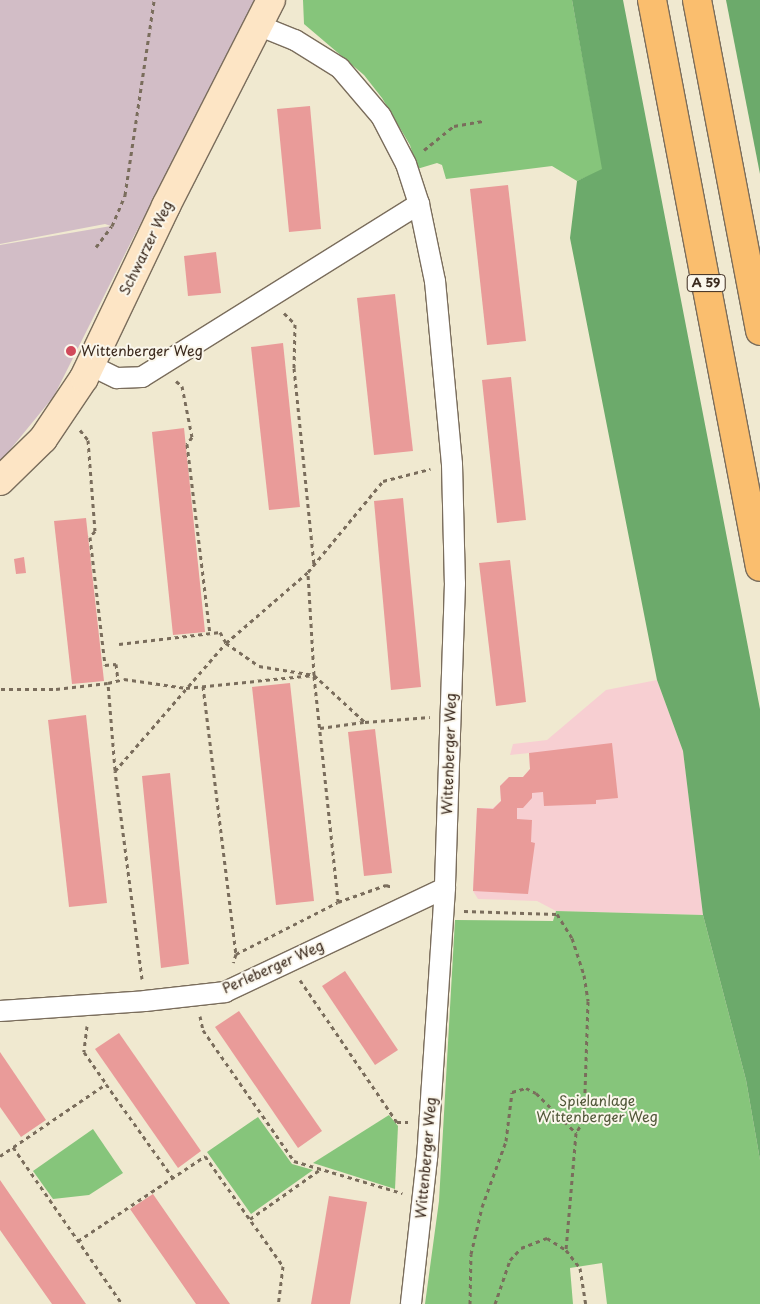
<!DOCTYPE html>
<html>
<head>
<meta charset="utf-8">
<style>
  body { margin:0 }
  #map { position:relative; width:760px; height:1304px; overflow:hidden; background:#f0e9d0; font-family:"Playpen Sans",sans-serif }
  div>[style] { position:absolute }
  .built>* { inset:0; background:#f7cfd2 }
  .industrial>* { inset:0; background:#d2bdc6 }
  .green>* { inset:0; background:#86c57b }
  .forest>* { inset:0; background:#6caa6b }
  .building>* { inset:0; background:#e99b99 }
  .path>* { height:3px; margin-top:-1.5px; transform-origin:0; background:repeating-linear-gradient(90deg,#7a6d5c 0 4px,transparent 0 8px) }
  .roads { filter:drop-shadow(1px 0 #7a6d5c) drop-shadow(-1px 0 #7a6d5c) drop-shadow(0 1px #7a6d5c) drop-shadow(0 -1px #7a6d5c) }
  .street>* { height:20px; margin:-10px; padding:0 10px; transform-origin:10px; border-radius:10px; background:#fff }
  .secondary>* { height:28px; margin:-14px; padding:0 14px; transform-origin:14px; border-radius:14px; background:#fde5c5 }
  .highway>* { height:28px; margin:-14px; padding:0 14px; transform-origin:14px; border-radius:14px; background:#fabe6e }
  .dots>* { width:14px; height:14px; translate:-50% -50%; box-sizing:border-box; border:2px solid #fbf7ec; border-radius:50% }
  span { translate:-50% -50%; white-space:nowrap; text-align:center; line-height:1.15; -webkit-text-stroke:4px #fbf7ec; paint-order:stroke }
  .shield-label span { padding:1px 4px; background:#fbf7ec; border:1px solid; border-radius:4px; -webkit-text-stroke-width:0 }
  .shield-label { font-size:12px; color:#3b2a1e; font-weight:700 }
  .street-label { font-size:14px; color:#3b2a1e }
  .poi-label { font-size:14px; color:#3b2a1e }
  .left { translate:0 -50%; text-align:left }
  .park-label { font-size:14px; color:#52583a }
</style>
</head>
<body>
<div id="map">
  <div class="built">
    <div style="clip-path:polygon(657px 680px,683px 751px,703px 915px,556px 911px,537px 901px,478px 899px,473px 891px,477px 808px,493px 808px,501px 801px,500px 786px,509px 777px,523px 777px,530px 769px,529px 753px,510px 755px,513px 744px,547px 740px,606px 690px)"></div>
  </div>
  <div class="industrial">
    <div style="clip-path:polygon(0 0,261px 0,134px 236px,54px 396px,0 462px,0 245px,111px 226px,105px 224px,0 244px)"></div>
  </div>
  <div class="green">
    <div style="clip-path:polygon(303px 0,572px 0,603px 170px,577px 181px,552px 166px,446px 179px,442px 165px,437px 163px,417px 169px,410px 145px,382px 98px,364px 75px,304px 24px)"></div>
    <div style="clip-path:polygon(556px 911px,703px 915px,746px 1080px,760px 1160px,760px 1304px,607px 1304px,602px 1263px,570px 1268px,573px 1304px,425px 1304px,439px 1201px,455px 920px,553px 921px)"></div>
    <div style="clip-path:polygon(389px 1115px,398px 1126px,395px 1189px,313px 1163px)"></div>
    <div style="clip-path:polygon(258px 1117px,292px 1164px,313px 1170px,251px 1214px,207px 1152px)"></div>
    <div style="clip-path:polygon(93px 1129px,123px 1173px,89px 1195px,53px 1199px,33px 1171px)"></div>
  </div>
  <div class="forest">
    <div style="clip-path:polygon(572px 0,623px 0,760px 709px,760px 1160px,746px 1080px,703px 915px,683px 751px,657px 680px,570px 238px,577px 181px,602px 169px)"></div>
    <div style="clip-path:polygon(726px 0,760px 0,760px 174px)"></div>
  </div>
  <div class="building">
    <div style="clip-path:polygon(310px 106px,321px 229px,289px 232px,277px 109px)"></div>
    <div style="clip-path:polygon(508px 185px,526px 341px,487px 345px,470px 189px)"></div>
    <div style="clip-path:polygon(216px 252px,221px 293px,188px 296px,184px 256px)"></div>
    <div style="clip-path:polygon(395px 294px,413px 451px,374px 455px,357px 298px)"></div>
    <div style="clip-path:polygon(283px 343px,300px 507px,269px 510px,251px 347px)"></div>
    <div style="clip-path:polygon(511px 377px,526px 520px,497px 523px,482px 380px)"></div>
    <div style="clip-path:polygon(184px 428px,205px 632px,173px 635px,152px 432px)"></div>
    <div style="clip-path:polygon(403px 498px,421px 687px,391px 690px,374px 501px)"></div>
    <div style="clip-path:polygon(86px 518px,104px 681px,72px 684px,54px 521px)"></div>
    <div style="clip-path:polygon(24px 557px,26px 573px,16px 574px,14px 559px)"></div>
    <div style="clip-path:polygon(510px 560px,526px 702px,496px 706px,479px 563px)"></div>
    <div style="clip-path:polygon(290px 683px,314px 901px,276px 905px,252px 687px)"></div>
    <div style="clip-path:polygon(86px 715px,107px 903px,69px 907px,48px 720px)"></div>
    <div style="clip-path:polygon(375px 729px,392px 873px,364px 876px,348px 732px)"></div>
    <div style="clip-path:polygon(612px 743px,618px 798px,596px 800px,596px 804px,544px 806px,543px 792px,532px 793px,532px 798px,523px 808px,517px 808px,517px 819px,532px 820px,531px 842px,535px 843px,528px 894px,473px 891px,477px 808px,493px 809px,501px 801px,500px 786px,509px 777px,523px 777px,530px 769px,529px 753px)"></div>
    <div style="clip-path:polygon(170px 773px,189px 964px,161px 968px,142px 776px)"></div>
    <div style="clip-path:polygon(345px 971px,398px 1050px,375px 1065px,322px 986px)"></div>
    <div style="clip-path:polygon(239px 1011px,322px 1131px,298px 1148px,215px 1027px)"></div>
    <div style="clip-path:polygon(119px 1033px,201px 1151px,178px 1168px,95px 1049px)"></div>
    <div style="clip-path:polygon(0 1052px,46px 1120px,21px 1137px,0 1107px)"></div>
    <div style="clip-path:polygon(0 1180px,51px 1254px,86px 1304px,52px 1304px,28px 1270px,0 1230px)"></div>
    <div style="clip-path:polygon(153px 1194px,180px 1233px,230px 1304px,196px 1304px,130px 1209px)"></div>
    <div style="clip-path:polygon(329px 1196px,367px 1202px,350px 1304px,311px 1304px)"></div>
  </div>
  <div class="path">
    <div style="left:424px;top:150px;width:38px;rotate:-39deg"></div>
    <div style="left:454px;top:126px;width:29px;rotate:-10deg"></div>
    <div style="left:96px;top:247px;width:26px;rotate:-53deg"></div>
    <div style="left:112px;top:226px;width:34px;rotate:-67deg"></div>
    <div style="left:125px;top:195px;width:197px;rotate:-81.5deg"></div>
    <div style="left:284px;top:313px;width:16px;rotate:45deg"></div>
    <div style="left:295px;top:324px;width:44px;rotate:91.3deg"></div>
    <div style="left:294px;top:368px;width:198px;rotate:84.2deg"></div>
    <div style="left:176px;top:381px;width:8px;rotate:40deg"></div>
    <div style="left:182px;top:386px;width:52px;rotate:78.9deg"></div>
    <div style="left:192px;top:437px;width:9px;rotate:126deg"></div>
    <div style="left:187px;top:444px;width:191px;rotate:83.1deg"></div>
    <div style="left:80px;top:430px;width:13px;rotate:51deg"></div>
    <div style="left:88px;top:440px;width:91px;rotate:85.6deg"></div>
    <div style="left:95px;top:531px;width:8px;rotate:130deg"></div>
    <div style="left:90px;top:537px;width:129px;rotate:83.3deg"></div>
    <div style="left:105px;top:665px;width:11px;rotate:-5deg"></div>
    <div style="left:116px;top:664px;width:17px;rotate:83deg"></div>
    <div style="left:119px;top:644px;width:102px;rotate:-6.8deg"></div>
    <div style="left:220px;top:632px;width:13px;rotate:61deg"></div>
    <div style="left:226px;top:643px;width:40px;rotate:34.9deg"></div>
    <div style="left:259px;top:666px;width:56px;rotate:9.3deg"></div>
    <div style="left:314px;top:675px;width:69px;rotate:42.7deg"></div>
    <div style="left:365px;top:722px;width:65px;rotate:-4.4deg"></div>
    <div style="left:314px;top:676px;width:227px;rotate:83.9deg"></div>
    <div style="left:203px;top:686px;width:270px;rotate:83deg"></div>
    <div style="left:236px;top:954px;width:9px;rotate:108deg"></div>
    <div style="left:1px;top:689px;width:55px"></div>
    <div style="left:56px;top:689px;width:52px;rotate:-6.6deg"></div>
    <div style="left:320px;top:728px;width:44px;rotate:-7.8deg"></div>
    <div style="left:115px;top:770px;width:87px;rotate:-94.6deg"></div>
    <div style="left:108px;top:683px;width:16px;rotate:-14deg"></div>
    <div style="left:124px;top:679px;width:63px;rotate:8.3deg"></div>
    <div style="left:186px;top:688px;width:129px;rotate:-5.8deg"></div>
    <div style="left:314px;top:675px;width:102px;rotate:-93.4deg"></div>
    <div style="left:464px;top:911px;width:93px;rotate:1.8deg"></div>
    <div style="left:557px;top:914px;width:28px;rotate:58deg"></div>
    <div style="left:572px;top:938px;width:39px;rotate:72deg"></div>
    <div style="left:584px;top:975px;width:26px;rotate:81deg"></div>
    <div style="left:588px;top:1001px;width:119px;rotate:91.9deg"></div>
    <div style="left:584px;top:1120px;width:15px;rotate:122deg"></div>
    <div style="left:576px;top:1133px;width:117px;rotate:94.9deg"></div>
    <div style="left:566px;top:1250px;width:23px;rotate:52deg"></div>
    <div style="left:580px;top:1268px;width:36px;rotate:81deg"></div>
    <div style="left:236px;top:954px;width:114px;rotate:-27deg"></div>
    <div style="left:338px;top:902px;width:51px;rotate:-19.5deg"></div>
    <div style="left:386px;top:885px;width:6px;rotate:18deg"></div>
    <div style="left:142px;top:979px;width:210px;rotate:-97.4deg"></div>
    <div style="left:115px;top:771px;width:169px;rotate:-49.1deg"></div>
    <div style="left:226px;top:643px;width:108px;rotate:-40.9deg"></div>
    <div style="left:308px;top:572px;width:118px;rotate:-50.5deg"></div>
    <div style="left:383px;top:481px;width:49px;rotate:-14.3deg"></div>
    <div style="left:300px;top:980px;width:172px;rotate:55.7deg"></div>
    <div style="left:397px;top:1122px;width:11px"></div>
    <div style="left:200px;top:1016px;width:14px;rotate:78deg"></div>
    <div style="left:203px;top:1030px;width:160px;rotate:55.2deg"></div>
    <div style="left:294px;top:1161px;width:113px;rotate:16.5deg"></div>
    <div style="left:87px;top:1026px;width:26px;rotate:97deg"></div>
    <div style="left:84px;top:1052px;width:39px;rotate:55deg"></div>
    <div style="left:13px;top:1147px;width:191px;rotate:55.2deg"></div>
    <div style="left:0;top:1156px;width:128px;rotate:-34.2deg"></div>
    <div style="left:106px;top:1084px;width:114px;rotate:54.6deg"></div>
    <div style="left:250px;top:1219px;width:87px;rotate:-35.2deg"></div>
    <div style="left:78px;top:1241px;width:153px;rotate:-33.8deg"></div>
    <div style="left:205px;top:1156px;width:135px;rotate:54.7deg"></div>
    <div style="left:283px;top:1266px;width:38px;rotate:97deg"></div>
    <div style="left:470px;top:1304px;width:50px;rotate:-88.9deg"></div>
    <div style="left:471px;top:1254px;width:48px;rotate:-76.8deg"></div>
    <div style="left:482px;top:1207px;width:70px;rotate:-70deg"></div>
    <div style="left:506px;top:1141px;width:49px;rotate:-83deg"></div>
    <div style="left:512px;top:1092px;width:15px;rotate:-16deg"></div>
    <div style="left:526px;top:1088px;width:11px;rotate:27deg"></div>
    <div style="left:536px;top:1093px;width:57px;rotate:45deg"></div>
    <div style="left:495px;top:1304px;width:46px;rotate:-71.2deg"></div>
    <div style="left:510px;top:1260px;width:16px;rotate:-47deg"></div>
    <div style="left:521px;top:1248px;width:28px;rotate:-21deg"></div>
    <div style="left:547px;top:1238px;width:22px;rotate:32deg"></div>
  </div>
  <div class="roads">
    <div class="street">
      <div style="left:260px;top:26px;width:38px;rotate:22deg"></div>
      <div style="left:295px;top:40px;width:53px;rotate:31.9deg"></div>
      <div style="left:340px;top:68px;width:63px;rotate:49.5deg"></div>
      <div style="left:381px;top:116px;width:54px;rotate:62.5deg"></div>
      <div style="left:406px;top:164px;width:42px;rotate:72deg"></div>
      <div style="left:419px;top:204px;width:79px;rotate:78.3deg"></div>
      <div style="left:435px;top:281px;width:184px;rotate:84.7deg"></div>
      <div style="left:452px;top:464px;width:119px;rotate:88.6deg"></div>
      <div style="left:455px;top:583px;width:305px;rotate:91.9deg"></div>
      <div style="left:445px;top:888px;width:271px;rotate:93.8deg"></div>
      <div style="left:427px;top:1158px;width:147px;rotate:96.3deg"></div>
      <div style="left:90px;top:365px;width:30px;rotate:26deg"></div>
      <div style="left:117px;top:378px;width:25px;rotate:-2deg"></div>
      <div style="left:142px;top:377px;width:327px;rotate:-32deg"></div>
      <div style="left:0;top:1011px;width:145px;rotate:-3.9deg"></div>
      <div style="left:145px;top:1001px;width:81px;rotate:-6.4deg"></div>
      <div style="left:225px;top:992px;width:243px;rotate:-25.3deg"></div>
    </div>
    <div class="secondary">
      <div style="left:0;top:481px;width:60px;rotate:-44.3deg"></div>
      <div style="left:43px;top:439px;width:73px;rotate:-56.1deg"></div>
      <div style="left:84px;top:378px;width:191px;rotate:-64.5deg"></div>
      <div style="left:166px;top:206px;width:231px;rotate:-63deg"></div>
    </div>
    <div class="highway">
      <div style="left:652px;top:0;width:577px;rotate:79.22deg"></div>
      <div style="left:697px;top:0;width:337px;rotate:79.2deg"></div>
    </div>
  </div>
  <div class="dots">
    <div style="left:71px;top:351px;background:#d1495b"></div>
  </div>
  <div class="shield-label">
    <span style="left:706px;top:283px">A 59</span>
  </div>
  <div class="street-label">
    <span style="left:146px;top:248px;rotate:-64deg">Schwarzer Weg</span>
    <span style="left:449px;top:754px;rotate:-88deg">Wittenberger Weg</span>
    <span style="left:273px;top:967px;rotate:-24deg">Perleberger Weg</span>
    <span style="left:426px;top:1158px;rotate:-85deg">Wittenberger Weg</span>
  </div>
  <div class="poi-label">
    <span class="left" style="left:81px;top:351px">Wittenberger Weg</span>
  </div>
  <div class="park-label">
    <span style="left:597px;top:1109px">Spielanlage<br>Wittenberger Weg</span>
  </div>
</div>
</body>
</html>
